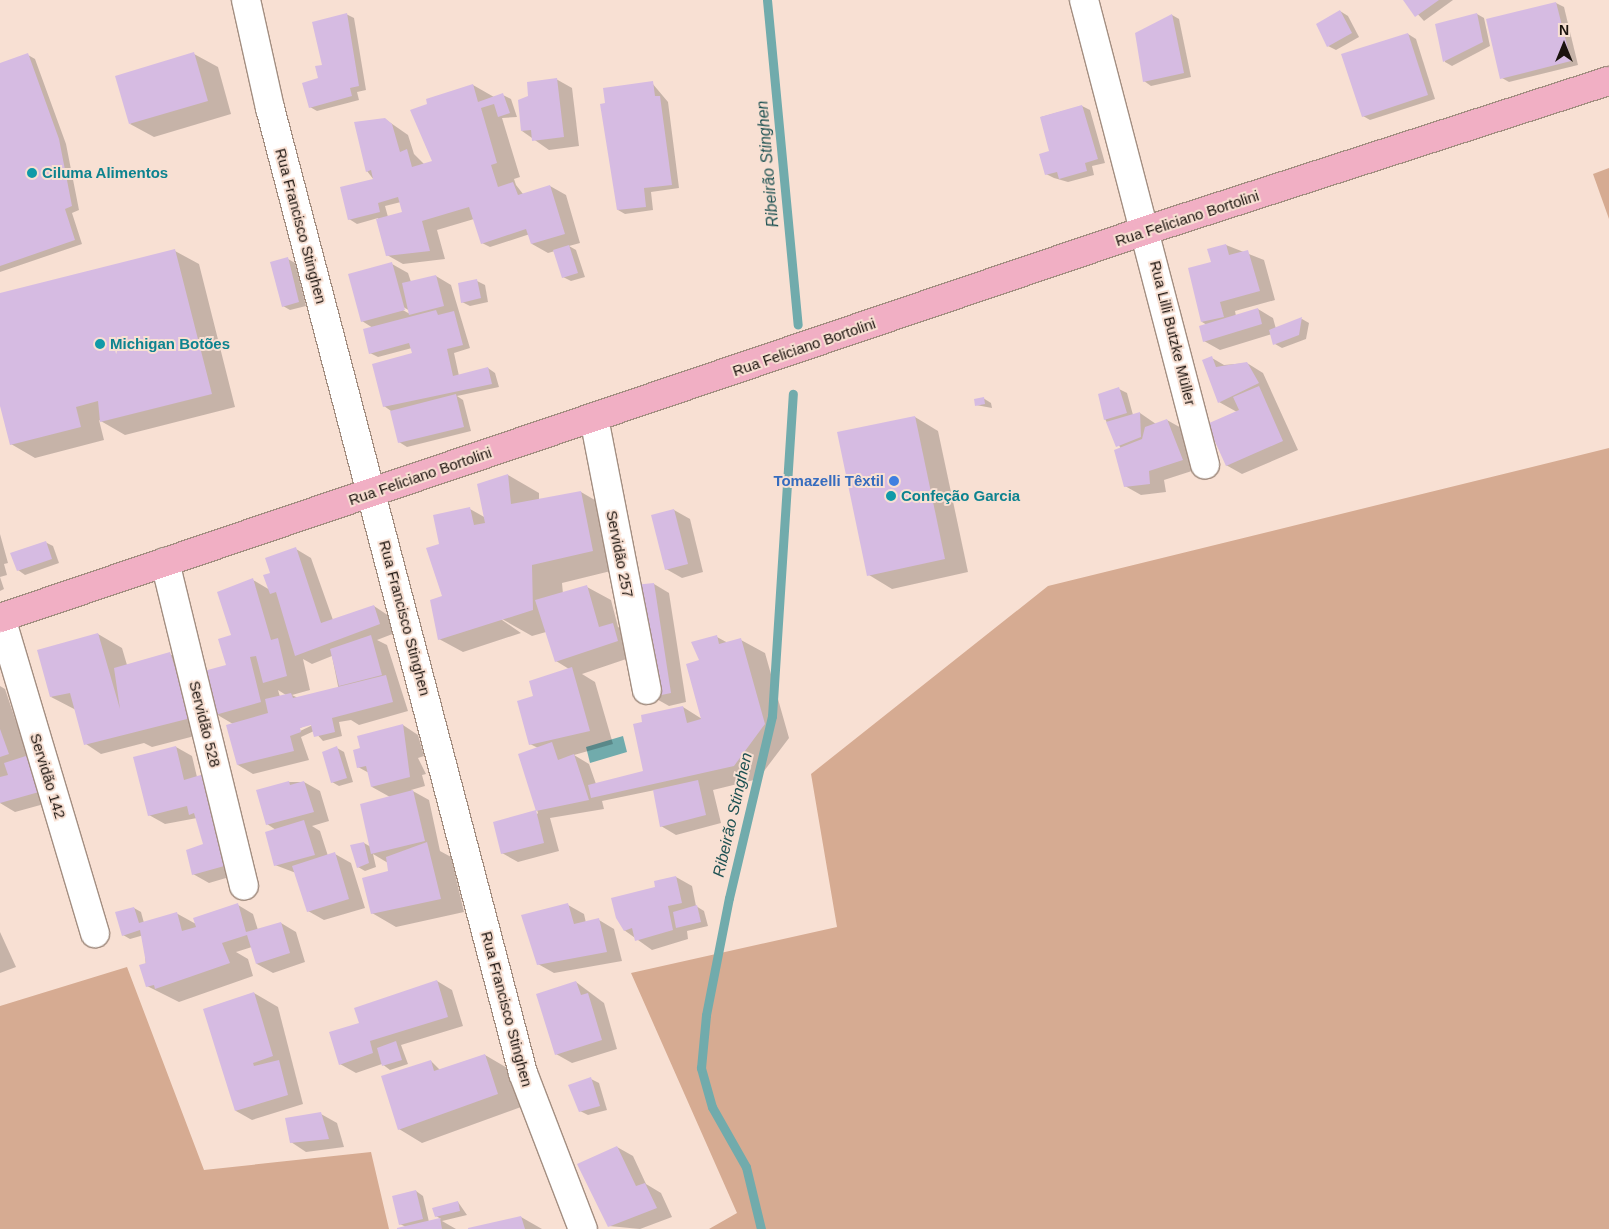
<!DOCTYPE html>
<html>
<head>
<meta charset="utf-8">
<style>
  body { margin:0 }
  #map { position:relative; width:1609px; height:1229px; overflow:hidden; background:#f8e0d3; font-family:Arial,sans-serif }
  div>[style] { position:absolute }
  .forest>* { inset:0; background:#d6ab92 }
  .water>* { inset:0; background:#71abac }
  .shadow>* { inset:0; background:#0003 }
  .stream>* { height:9px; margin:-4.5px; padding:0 4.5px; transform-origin:4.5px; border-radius:4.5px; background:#71abac }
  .building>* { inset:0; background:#d6bbe2 }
  .roads { filter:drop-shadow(1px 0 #a38e81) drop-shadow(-1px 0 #a38e81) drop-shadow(0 1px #a38e81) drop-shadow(0 -1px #a38e81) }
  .minor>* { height:28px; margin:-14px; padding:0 14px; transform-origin:14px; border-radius:14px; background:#fff }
  .major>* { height:28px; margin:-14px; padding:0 14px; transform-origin:14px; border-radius:14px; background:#f1afc4 }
  .dots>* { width:14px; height:14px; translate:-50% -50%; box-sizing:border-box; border:2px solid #f8e0d3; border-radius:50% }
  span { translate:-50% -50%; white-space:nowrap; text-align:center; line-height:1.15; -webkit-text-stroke:4px #f8e0d3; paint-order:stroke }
  .culture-label { font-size:15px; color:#0d838f; font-weight:700 }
  .left { translate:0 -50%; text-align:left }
  .street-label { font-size:15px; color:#1b130e }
  .shop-label { font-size:15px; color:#366cbe; font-weight:700 }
  .right { translate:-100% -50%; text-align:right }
  .water-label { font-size:16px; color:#1d5152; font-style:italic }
  .north { position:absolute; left:1539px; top:20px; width:50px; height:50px; -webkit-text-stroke:4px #f8e0d3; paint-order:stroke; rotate:0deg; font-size:14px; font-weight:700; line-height:20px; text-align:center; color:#1b130e }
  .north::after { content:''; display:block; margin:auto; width:18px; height:22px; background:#1b130e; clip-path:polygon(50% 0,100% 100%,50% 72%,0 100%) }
</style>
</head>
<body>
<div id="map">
  <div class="forest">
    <div style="clip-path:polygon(1609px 168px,1609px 219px,1593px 174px)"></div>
    <div style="clip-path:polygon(1609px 448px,1609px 1229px,709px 1229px,737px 1213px,631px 973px,837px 927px,811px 774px,1048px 586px)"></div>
    <div style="clip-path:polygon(127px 967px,204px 1170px,371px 1152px,389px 1229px,0 1229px,0 1006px)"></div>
  </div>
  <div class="water">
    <div style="clip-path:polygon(623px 736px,627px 752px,590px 763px,586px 747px)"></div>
  </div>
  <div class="shadow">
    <div style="clip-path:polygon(1405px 0,1453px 0,1424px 21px)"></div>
    <div style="clip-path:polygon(1556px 3px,1564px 7px,1578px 65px,1509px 82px,1502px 78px)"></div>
    <div style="clip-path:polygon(1340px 11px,1348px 16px,1359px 37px,1336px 50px,1328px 46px)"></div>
    <div style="clip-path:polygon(346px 14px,354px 18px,366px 90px,357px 92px,359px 100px,317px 111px,310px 107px)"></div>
    <div style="clip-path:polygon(1477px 14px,1484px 18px,1490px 46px,1452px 66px,1445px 62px,1436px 25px)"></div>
    <div style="clip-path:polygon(1172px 15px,1179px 19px,1191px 77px,1151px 86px,1144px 81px)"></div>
    <div style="clip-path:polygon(1408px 34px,1416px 39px,1435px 99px,1370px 120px,1363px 116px)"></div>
    <div style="clip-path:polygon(194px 54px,218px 67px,231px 114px,154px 137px,130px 124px)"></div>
    <div style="clip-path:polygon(28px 55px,35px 59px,66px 144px,79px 210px,72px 213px,82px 244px,0 272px,0 64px)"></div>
    <div style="clip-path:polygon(556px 79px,572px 88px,579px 146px,549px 150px,522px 131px,527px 100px)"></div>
    <div style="clip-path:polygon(652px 83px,668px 102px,679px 188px,651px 192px,653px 210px,625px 214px,618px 210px)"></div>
    <div style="clip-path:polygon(evenodd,473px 85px,494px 97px,503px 95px,511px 99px,517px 117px,502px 118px,520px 177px,514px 179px,516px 185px,523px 194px,550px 186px,566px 195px,580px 243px,569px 246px,576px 250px,585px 277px,571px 281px,563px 277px,555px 251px,548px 253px,532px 244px,530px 234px,490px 247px,482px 243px,474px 219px,437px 230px,445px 259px,403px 264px,387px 255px,378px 218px,357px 224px,349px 219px,374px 180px,367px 171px,385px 119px,408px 135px,414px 154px,424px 164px,434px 162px,473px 85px,401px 202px,404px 213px,388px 217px,385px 206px,401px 202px)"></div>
    <div style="clip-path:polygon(1082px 106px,1090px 110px,1105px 163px,1092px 166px,1094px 175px,1068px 182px,1054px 178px,1046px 174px,1051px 152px,1041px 117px)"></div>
    <div style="clip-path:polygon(1226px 245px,1264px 260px,1275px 300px,1235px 311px,1236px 316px,1258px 309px,1273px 318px,1276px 329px,1302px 319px,1309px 323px,1306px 339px,1282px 348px,1275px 344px,1272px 334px,1220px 350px,1204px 341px,1207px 325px,1202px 322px,1212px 263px)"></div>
    <div style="clip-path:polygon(175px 251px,199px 264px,235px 407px,125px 435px,99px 420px,104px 440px,35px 458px,11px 444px,0 400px,0 295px)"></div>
    <div style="clip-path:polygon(288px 259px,295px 263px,306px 306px,290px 310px,283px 306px)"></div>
    <div style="clip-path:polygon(evenodd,392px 264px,408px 273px,411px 282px,436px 276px,451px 285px,470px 348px,454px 353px,459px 376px,488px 368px,495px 373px,499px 387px,457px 396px,463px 400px,471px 431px,407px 447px,399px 442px,391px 411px,384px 406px,413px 354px,412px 348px,378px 357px,370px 353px,373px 328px,362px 321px,392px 264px,400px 305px,410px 311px,410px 314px,399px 308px,400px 305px)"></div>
    <div style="clip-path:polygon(477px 281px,485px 285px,488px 302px,470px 306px,462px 302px)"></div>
    <div style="clip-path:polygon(1212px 358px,1224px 365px,1247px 363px,1263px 373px,1298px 450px,1242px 474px,1226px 465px,1237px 412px,1219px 402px)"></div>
    <div style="clip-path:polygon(1119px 389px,1127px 393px,1133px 415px,1140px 413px,1156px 424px,1167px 420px,1183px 429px,1198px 469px,1164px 480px,1166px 492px,1141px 495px,1125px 486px,1121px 449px,1105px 419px)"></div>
    <div style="clip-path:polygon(983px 398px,991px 403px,992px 408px,976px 405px)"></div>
    <div style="clip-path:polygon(915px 417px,938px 431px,968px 572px,892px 589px,869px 575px)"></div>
    <div style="clip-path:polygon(508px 475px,539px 493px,539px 500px,581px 492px,612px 510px,623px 568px,562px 583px,563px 594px,587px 587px,611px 600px,618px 627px,637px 638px,641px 654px,582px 674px,595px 682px,613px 744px,574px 755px,589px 764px,596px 784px,644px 772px,683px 707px,702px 719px,701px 661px,717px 637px,728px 643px,741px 640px,765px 653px,789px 738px,758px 779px,713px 790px,721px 823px,676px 835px,661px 826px,655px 790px,602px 801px,604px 809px,550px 818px,559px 851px,518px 862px,502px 853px,538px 813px,519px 755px,538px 748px,530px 744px,535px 696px,569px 669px,556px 661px,546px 632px,532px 636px,495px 615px,521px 633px,463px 652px,439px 639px,444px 597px,441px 545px,470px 509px,486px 518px)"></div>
    <div style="clip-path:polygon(674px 510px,690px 519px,703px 572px,682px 578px,666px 569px)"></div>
    <div style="clip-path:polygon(0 534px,8px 563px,4px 564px,7px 575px,0 577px,4px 589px,0 591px)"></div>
    <div style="clip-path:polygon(45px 542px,53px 546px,59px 563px,25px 575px,18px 570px)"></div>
    <div style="clip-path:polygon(evenodd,296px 549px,311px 558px,333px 620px,374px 606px,389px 616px,395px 633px,377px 640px,387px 645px,408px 711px,359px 725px,351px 720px,339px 722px,342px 736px,323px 741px,314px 731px,301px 737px,309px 760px,253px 774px,238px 765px,233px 724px,216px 714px,232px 636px,253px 580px,270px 590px,272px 574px,296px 549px,332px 656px,339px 691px,298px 698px,292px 695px,310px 690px,303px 659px,312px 664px,332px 656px,296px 549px,278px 690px,286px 695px,280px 697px,278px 690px,296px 549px,316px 721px,317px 723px,298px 732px,298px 729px,316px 721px)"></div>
    <div style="clip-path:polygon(654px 584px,669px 593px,686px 702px,669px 706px,653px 697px)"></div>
    <div style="clip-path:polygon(98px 634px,122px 648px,127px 665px,170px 654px,194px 667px,214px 731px,152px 747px,144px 743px,101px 754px,86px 744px,76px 710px,51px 697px)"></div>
    <div style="clip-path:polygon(0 686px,5px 689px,28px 757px,55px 801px,15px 812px,0 803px)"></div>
    <div style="clip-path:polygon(403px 725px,418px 735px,424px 756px,418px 758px,426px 774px,422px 775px,425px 786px,411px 790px,429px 800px,440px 851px,451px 857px,464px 912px,396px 927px,372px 913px,390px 872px,388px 863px,373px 854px,376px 867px,365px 871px,358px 867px,364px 843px,371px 847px,390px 797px,372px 787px,369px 773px,358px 767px,362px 749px)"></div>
    <div style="clip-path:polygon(176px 747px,192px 756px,197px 777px,243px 873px,209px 883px,193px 874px,205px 845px,197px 818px,165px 824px,149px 815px)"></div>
    <div style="clip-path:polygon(337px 748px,344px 752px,353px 782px,339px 786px,332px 782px)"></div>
    <div style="clip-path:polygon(289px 782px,304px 782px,320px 791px,329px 821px,312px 826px,320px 831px,328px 856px,335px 854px,351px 863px,365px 908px,324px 920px,308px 911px,296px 873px,275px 865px,276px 830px,267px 824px)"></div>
    <div style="clip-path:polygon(676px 877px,692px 886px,696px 906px,704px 911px,708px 926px,687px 931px,688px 939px,652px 950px,624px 930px,657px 888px,656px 882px)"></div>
    <div style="clip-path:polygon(238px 905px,253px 914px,258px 930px,281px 923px,296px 932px,305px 962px,273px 973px,257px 964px,252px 947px,236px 952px,248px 959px,253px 976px,179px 1002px,147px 986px,144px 935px,130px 939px,123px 935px,134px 908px,141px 912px,144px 923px,176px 913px,196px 924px)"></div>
    <div style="clip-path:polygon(568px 905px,584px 914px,586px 923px,599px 920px,614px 929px,622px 961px,554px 973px,538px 964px)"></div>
    <div style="clip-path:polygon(0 932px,16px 967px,0 973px)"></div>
    <div style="clip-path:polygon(437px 981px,452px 990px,463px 1026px,401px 1045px,408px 1064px,390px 1070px,382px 1064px,356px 1073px,340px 1064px,361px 1024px)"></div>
    <div style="clip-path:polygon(576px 982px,604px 1003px,617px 1049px,572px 1063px,556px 1054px)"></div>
    <div style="clip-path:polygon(254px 993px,278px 1007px,303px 1104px,252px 1120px,236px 1111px,205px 1010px)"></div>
    <div style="clip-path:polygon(485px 1055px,509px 1069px,521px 1107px,422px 1143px,399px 1129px,431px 1061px,440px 1070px)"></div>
    <div style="clip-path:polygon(591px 1079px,599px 1083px,607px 1110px,588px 1115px,580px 1111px)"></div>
    <div style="clip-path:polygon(321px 1114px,337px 1123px,344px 1147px,306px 1152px,291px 1142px)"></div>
    <div style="clip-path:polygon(617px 1147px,633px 1156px,646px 1184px,661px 1193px,672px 1217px,640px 1229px,609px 1226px)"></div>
    <div style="clip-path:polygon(416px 1191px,423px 1196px,429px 1222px,441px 1219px,436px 1216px,458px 1202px,467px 1215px,442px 1221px,456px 1229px,399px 1229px,406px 1227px,400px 1224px)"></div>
    <div style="clip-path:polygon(521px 1217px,542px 1229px,470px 1229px)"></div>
  </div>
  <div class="stream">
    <div style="left:767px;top:0;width:326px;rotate:84.6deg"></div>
    <div style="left:761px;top:1229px;width:64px;rotate:-103.6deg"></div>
    <div style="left:746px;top:1167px;width:69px;rotate:-119.5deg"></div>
    <div style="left:712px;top:1107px;width:41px;rotate:-105.8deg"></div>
    <div style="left:701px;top:1068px;width:53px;rotate:-84.6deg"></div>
    <div style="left:706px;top:1015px;width:119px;rotate:-78.9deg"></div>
    <div style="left:729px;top:898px;width:187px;rotate:-76.7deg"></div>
    <div style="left:772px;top:716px;width:323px;rotate:-86.3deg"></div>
  </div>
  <div class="building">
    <div style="clip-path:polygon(1403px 0,1439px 0,1415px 17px)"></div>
    <div style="clip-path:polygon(1556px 2px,1571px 61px,1500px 79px,1486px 19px)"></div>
    <div style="clip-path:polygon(1340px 10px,1352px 33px,1327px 47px,1316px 24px)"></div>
    <div style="clip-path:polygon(347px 13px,359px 86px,350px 88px,352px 96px,309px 108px,302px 83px,318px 78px,315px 66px,322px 65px,312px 22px)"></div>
    <div style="clip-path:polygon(1477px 13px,1483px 42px,1443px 62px,1435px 24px)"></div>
    <div style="clip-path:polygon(1172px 14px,1184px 73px,1143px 82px,1135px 33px)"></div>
    <div style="clip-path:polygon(1408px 33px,1428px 95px,1362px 117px,1341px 54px)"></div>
    <div style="clip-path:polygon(194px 52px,208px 101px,129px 124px,115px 76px)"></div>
    <div style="clip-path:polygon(28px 53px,59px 139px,72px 206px,65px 209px,75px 240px,0 266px,0 63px)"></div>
    <div style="clip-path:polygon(557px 78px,564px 137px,532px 141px,531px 130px,521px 131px,518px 100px,528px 96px,527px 82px)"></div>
    <div style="clip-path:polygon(653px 81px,655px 96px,660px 96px,672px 185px,644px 188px,646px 207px,617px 210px,600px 104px,605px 103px,603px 88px)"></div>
    <div style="clip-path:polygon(473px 84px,478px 102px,503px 93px,510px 113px,498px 117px,494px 104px,481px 108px,497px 163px,491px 165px,498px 187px,513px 182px,518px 195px,550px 185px,565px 234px,531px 244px,526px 229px,481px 244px,469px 207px,422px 221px,430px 251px,386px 256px,376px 219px,402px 212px,398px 197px,378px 203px,380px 212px,348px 220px,340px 187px,373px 179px,371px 170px,366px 172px,354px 122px,385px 118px,392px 124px,400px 152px,407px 149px,412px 167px,432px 161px,410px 110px,427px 104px,426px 99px)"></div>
    <div style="clip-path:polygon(1082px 105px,1098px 159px,1085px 163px,1087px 171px,1059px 179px,1057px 172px,1045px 175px,1039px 154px,1049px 151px,1040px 117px)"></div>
    <div style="clip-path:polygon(1226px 244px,1229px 255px,1248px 250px,1260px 291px,1220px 302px,1224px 317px,1201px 322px,1188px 268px,1211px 262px,1207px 249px)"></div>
    <div style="clip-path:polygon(569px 245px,578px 273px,562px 278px,553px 250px)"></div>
    <div style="clip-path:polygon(175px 249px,212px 394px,100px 422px,98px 401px,76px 407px,81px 427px,10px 445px,0 406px,0 293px)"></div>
    <div style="clip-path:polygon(288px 257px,299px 302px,282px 307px,270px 262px)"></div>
    <div style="clip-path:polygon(392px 262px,405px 310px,361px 322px,348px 274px)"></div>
    <div style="clip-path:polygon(436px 275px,444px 306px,409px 315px,402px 283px)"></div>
    <div style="clip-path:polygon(477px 279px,481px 298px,461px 303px,458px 283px)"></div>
    <div style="clip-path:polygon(1258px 308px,1262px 324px,1203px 342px,1199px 326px)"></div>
    <div style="clip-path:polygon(436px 310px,438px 315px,454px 311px,463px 345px,447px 349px,453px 376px,488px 367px,492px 384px,383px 407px,372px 364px,412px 353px,409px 343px,369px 354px,363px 329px)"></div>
    <div style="clip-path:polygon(1302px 317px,1299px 335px,1273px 345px,1269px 330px)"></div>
    <div style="clip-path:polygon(1212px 356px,1216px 367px,1247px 362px,1259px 383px,1218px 403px,1202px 360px)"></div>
    <div style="clip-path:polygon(1259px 386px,1283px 441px,1226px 466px,1207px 424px,1239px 410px,1233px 397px)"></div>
    <div style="clip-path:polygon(1119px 387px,1127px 413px,1104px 420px,1098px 394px)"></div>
    <div style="clip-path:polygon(456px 394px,464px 427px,398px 443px,390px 411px)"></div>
    <div style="clip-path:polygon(984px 397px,985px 404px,975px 406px,974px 399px)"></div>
    <div style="clip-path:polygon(1140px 412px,1141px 437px,1116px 447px,1106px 422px)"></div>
    <div style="clip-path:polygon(915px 416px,945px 559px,867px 576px,837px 432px)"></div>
    <div style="clip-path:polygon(1167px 419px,1183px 460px,1149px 471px,1150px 484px,1124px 487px,1114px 450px,1142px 439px,1145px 427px)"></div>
    <div style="clip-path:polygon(508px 474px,511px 504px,581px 491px,593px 551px,532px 565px,533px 610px,438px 640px,430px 600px,442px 596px,426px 548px,439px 544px,433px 515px,470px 507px,474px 525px,485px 523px,477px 484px)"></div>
    <div style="clip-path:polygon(674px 509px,688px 564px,665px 570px,651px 515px)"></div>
    <div style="clip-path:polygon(46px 541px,52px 559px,17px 571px,10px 553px)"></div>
    <div style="clip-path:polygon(296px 547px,321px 623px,374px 605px,380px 624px,295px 656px,276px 592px,270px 594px,263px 575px,270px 573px,265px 558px)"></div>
    <div style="clip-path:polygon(253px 578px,271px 640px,278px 638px,287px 676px,263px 683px,256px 656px,250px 657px,261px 702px,215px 715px,204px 671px,226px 665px,218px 639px,231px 635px,217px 592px)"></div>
    <div style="clip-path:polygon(654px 583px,671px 693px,652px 697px,634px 585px)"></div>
    <div style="clip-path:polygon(587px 585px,599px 627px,613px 623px,618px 641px,555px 662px,535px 600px)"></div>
    <div style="clip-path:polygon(98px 633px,120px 709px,114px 668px,170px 652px,191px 718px,84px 745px,70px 693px,50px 697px,37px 650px)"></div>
    <div style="clip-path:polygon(371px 635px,382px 675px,339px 686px,330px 649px)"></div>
    <div style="clip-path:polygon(717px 635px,719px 644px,741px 638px,765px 724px,734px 766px,591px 798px,588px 785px,643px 771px,633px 724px,642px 722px,641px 715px,683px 706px,687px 723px,701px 719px,686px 664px,699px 660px,691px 642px)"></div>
    <div style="clip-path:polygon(572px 667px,590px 731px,529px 745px,517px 701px,533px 696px,529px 681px)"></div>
    <div style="clip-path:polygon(386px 675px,393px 702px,332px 718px,335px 732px,314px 737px,311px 725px,300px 728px,301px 732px,290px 736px,294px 751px,237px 765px,226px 725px,268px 713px,265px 699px,291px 693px,293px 698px)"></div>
    <div style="clip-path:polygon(403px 724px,410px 777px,371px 787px,366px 766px,357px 768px,353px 750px,360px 748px,357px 736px)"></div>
    <div style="clip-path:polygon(0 729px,9px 754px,0 757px)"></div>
    <div style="clip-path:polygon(552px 742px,558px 760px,574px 754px,589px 800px,536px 811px,518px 754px)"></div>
    <div style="clip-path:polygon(176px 746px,184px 780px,204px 774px,228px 865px,192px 875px,186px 850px,203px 844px,194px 813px,189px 815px,187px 806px,148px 816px,133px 757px)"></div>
    <div style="clip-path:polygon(337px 746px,347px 778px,331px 783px,322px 752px)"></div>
    <div style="clip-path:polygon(29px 755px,39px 792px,0 803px,0 777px,8px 775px,4px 763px)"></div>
    <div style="clip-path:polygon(698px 780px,706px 815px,660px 827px,653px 790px)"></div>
    <div style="clip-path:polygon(289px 781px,290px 785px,304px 781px,314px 812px,266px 825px,256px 790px)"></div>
    <div style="clip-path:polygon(413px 790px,425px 841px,371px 854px,360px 804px)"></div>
    <div style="clip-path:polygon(536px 810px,544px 843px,501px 854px,493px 822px)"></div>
    <div style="clip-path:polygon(304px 820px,315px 855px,274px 866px,265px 832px)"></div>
    <div style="clip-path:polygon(364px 842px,369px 863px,357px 868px,350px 845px)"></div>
    <div style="clip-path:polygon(427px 842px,441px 899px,371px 914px,362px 878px,388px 871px,386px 857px)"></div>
    <div style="clip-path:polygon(335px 852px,349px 899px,307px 912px,292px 866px)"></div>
    <div style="clip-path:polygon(676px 876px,682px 903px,668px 906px,673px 930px,635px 941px,632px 928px,624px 931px,616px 918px,611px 898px,655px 887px,654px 881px)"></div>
    <div style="clip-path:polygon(238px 903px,246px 932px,281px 922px,290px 953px,256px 964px,247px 935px,222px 943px,230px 963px,155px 989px,154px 985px,146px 987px,139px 965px,146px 963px,140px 930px,122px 936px,115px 912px,134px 907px,139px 923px,177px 912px,182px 931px,196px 927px,193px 918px)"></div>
    <div style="clip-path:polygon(568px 903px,574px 924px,599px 918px,607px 952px,537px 965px,521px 915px)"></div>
    <div style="clip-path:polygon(697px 905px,701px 922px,676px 928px,673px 912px)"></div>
    <div style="clip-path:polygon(437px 980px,448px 1017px,370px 1041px,373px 1053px,339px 1065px,329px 1032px,359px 1023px,354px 1008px)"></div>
    <div style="clip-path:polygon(576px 981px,581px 995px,588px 993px,602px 1040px,555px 1055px,536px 994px)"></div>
    <div style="clip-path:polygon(254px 992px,273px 1056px,253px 1063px,254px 1066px,279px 1060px,288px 1095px,235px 1111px,203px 1009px)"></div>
    <div style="clip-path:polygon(396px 1041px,402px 1060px,382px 1066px,377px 1048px)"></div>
    <div style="clip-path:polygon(485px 1054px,498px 1094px,398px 1130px,381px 1076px,431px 1060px,434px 1071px)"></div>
    <div style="clip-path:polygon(591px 1077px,600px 1106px,579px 1112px,568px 1085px)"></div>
    <div style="clip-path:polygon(321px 1112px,329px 1139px,290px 1143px,285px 1118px)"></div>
    <div style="clip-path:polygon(617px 1146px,636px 1186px,645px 1183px,657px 1208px,608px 1227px,577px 1164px)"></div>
    <div style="clip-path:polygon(416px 1190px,423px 1219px,399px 1225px,392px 1196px)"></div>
    <div style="clip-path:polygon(458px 1201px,460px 1211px,435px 1217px,432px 1208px)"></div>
    <div style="clip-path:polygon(521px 1216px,525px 1229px,468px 1229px,468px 1228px)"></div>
    <div style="clip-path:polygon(440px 1218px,442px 1229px,397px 1229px,397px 1228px)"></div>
  </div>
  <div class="roads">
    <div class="minor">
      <div style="left:246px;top:0;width:111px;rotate:77.5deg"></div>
      <div style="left:270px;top:108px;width:998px;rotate:75.31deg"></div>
      <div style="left:523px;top:1073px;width:167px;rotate:69deg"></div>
      <div style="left:1084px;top:0;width:480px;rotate:75.4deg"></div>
      <div style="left:594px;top:418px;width:277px;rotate:79deg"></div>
      <div style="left:165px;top:562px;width:333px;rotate:76.3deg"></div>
      <div style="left:1px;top:618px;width:329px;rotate:73.4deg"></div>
    </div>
    <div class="major">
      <div style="left:0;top:618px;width:1211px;rotate:-18.69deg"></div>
      <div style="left:1147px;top:230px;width:485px;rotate:-17.9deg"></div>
    </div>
  </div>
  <div class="dots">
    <div style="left:32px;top:173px;background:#0f9aa8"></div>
    <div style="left:100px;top:344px;background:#0f9aa8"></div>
    <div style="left:894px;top:481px;background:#3f7fe0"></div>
    <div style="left:891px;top:496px;background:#0f9aa8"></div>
  </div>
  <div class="culture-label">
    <span class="left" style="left:42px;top:173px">Ciluma Alimentos</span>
    <span class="left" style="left:110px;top:344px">Michigan Botões</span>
    <span class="left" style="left:901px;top:496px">Confeção Garcia</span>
  </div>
  <div class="street-label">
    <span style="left:1187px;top:218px;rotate:-18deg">Rua Feliciano Bortolini</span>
    <span style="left:301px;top:226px;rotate:75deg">Rua Francisco Stinghen</span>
    <span style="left:1173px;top:333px;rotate:76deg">Rua Lilli Butzke Müller</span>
    <span style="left:804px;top:347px;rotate:-19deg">Rua Feliciano Bortolini</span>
    <span style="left:420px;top:476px;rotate:-19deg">Rua Feliciano Bortolini</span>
    <span style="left:620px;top:554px;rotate:79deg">Servidão 257</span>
    <span style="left:405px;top:618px;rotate:75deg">Rua Francisco Stinghen</span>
    <span style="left:205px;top:724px;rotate:76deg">Servidão 528</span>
    <span style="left:48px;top:776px;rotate:73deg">Servidão 142</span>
    <span style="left:507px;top:1009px;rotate:75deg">Rua Francisco Stinghen</span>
  </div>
  <div class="shop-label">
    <span class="right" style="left:884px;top:481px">Tomazelli Têxtil</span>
  </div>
  <div class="water-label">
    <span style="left:768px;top:164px;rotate:-95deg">Ribeirão Stinghen</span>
    <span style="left:733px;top:815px;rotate:-77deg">Ribeirão Stinghen</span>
  </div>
  <div class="north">N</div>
</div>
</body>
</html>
